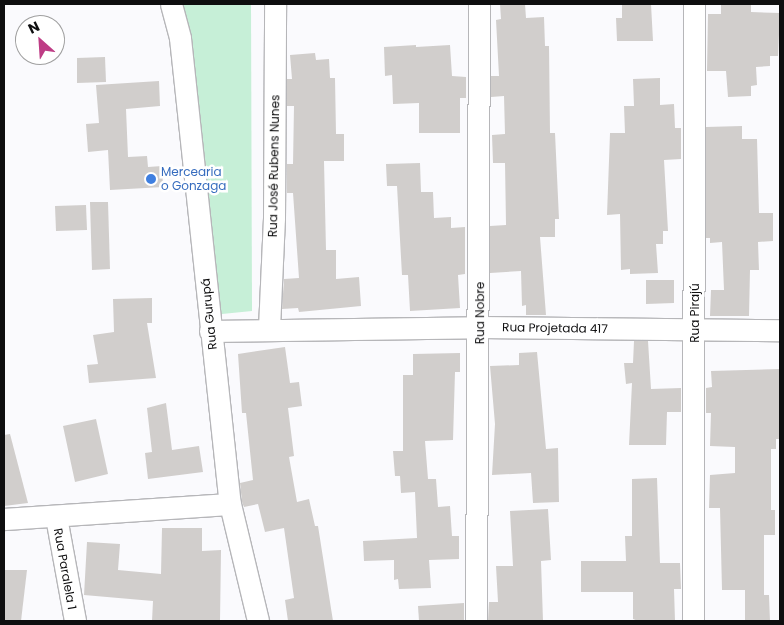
<!DOCTYPE html>
<html>
<head>
<meta charset="utf-8">
<style>
  body { margin:0 }
  #map { position:relative; width:784px; height:625px; overflow:hidden; background:#fafafd; font-family:Poppins,sans-serif }
  div>[style] { position:absolute }
  .green>* { inset:0; background:#c6efd7 }
  .building>* { inset:0; background:#d1cecc }
  .roads { filter:drop-shadow(1px 0 #b6b6b9) drop-shadow(-1px 0 #b6b6b9) drop-shadow(0 1px #b6b6b9) drop-shadow(0 -1px #b6b6b9) }
  .street>* { height:21px; margin:-10.5px; padding:0 10.5px; transform-origin:10.5px; border-radius:10.5px; background:#fff }
  .dots>* { width:14px; height:14px; translate:-50% -50%; box-sizing:border-box; border:2px solid #fff; border-radius:50% }
  span { translate:-50% -50%; white-space:nowrap; text-align:center; line-height:1.15; -webkit-text-stroke:5px #fff; paint-order:stroke }
  .street-label { font-size:12px; color:#0e0e0f }
  .shop-label { font-size:12px; color:#366cbe }
  .left { translate:0 -50%; text-align:left }
  .frame { position:absolute; inset:0; border:5px solid #0e0e0f; pointer-events:none }
  .north { position:absolute; left:15px; top:15px; width:50px; height:50px; box-sizing:border-box; background:#fff; border:1px solid #9f9f9f; border-radius:50%; rotate:334deg; font-size:14px; font-weight:700; line-height:20px; text-align:center; color:#0e0e0f }
  .north::after { content:''; display:block; margin:auto; width:18px; height:22px; background:#be3c85; clip-path:polygon(50% 0,100% 100%,50% 72%,0 100%) }
</style>
</head>
<body>
<div id="map">
  <div class="green">
    <div style="clip-path:polygon(178px 4px,251px 4px,252px 311px,212px 315px)"></div>
  </div>
  <div class="building">
    <div style="clip-path:polygon(500px 4px,525px 4px,526px 18px,544px 17px,545px 46px,549px 46px,550px 133px,555px 133px,559px 219px,555px 219px,555px 237px,540px 237px,546px 315px,526px 315px,526px 305px,522px 306px,521px 271px,490px 273px,490px 226px,506px 225px,505px 163px,493px 163px,492px 135px,505px 134px,504px 96px,491px 97px,491px 76px,499px 76px,496px 20px,501px 19px)"></div>
    <div style="clip-path:polygon(622px 4px,651px 4px,653px 41px,617px 41px,616px 18px,622px 18px)"></div>
    <div style="clip-path:polygon(721px 4px,751px 4px,751px 12px,780px 13px,778px 56px,770px 56px,770px 66px,756px 67px,757px 85px,751px 86px,751px 96px,728px 97px,726px 71px,707px 71px,708px 14px,721px 14px)"></div>
    <div style="clip-path:polygon(416px 45px,416px 47px,450px 45px,452px 76px,466px 77px,466px 98px,460px 98px,460px 133px,419px 133px,419px 103px,393px 104px,392px 75px,385px 76px,384px 47px)"></div>
    <div style="clip-path:polygon(315px 53px,316px 60px,329px 59px,330px 78px,335px 78px,336px 134px,344px 134px,344px 161px,324px 161px,326px 250px,336px 250px,336px 279px,359px 277px,361px 306px,299px 312px,298px 308px,282px 309px,284px 279px,299px 278px,293px 193px,287px 193px,287px 164px,293px 164px,294px 106px,287px 106px,287px 79px,292px 79px,290px 55px)"></div>
    <div style="clip-path:polygon(105px 57px,106px 82px,77px 83px,77px 58px)"></div>
    <div style="clip-path:polygon(660px 78px,660px 105px,674px 104px,675px 128px,681px 128px,681px 159px,664px 160px,668px 231px,663px 231px,663px 244px,656px 244px,658px 273px,630px 274px,630px 269px,621px 270px,620px 214px,607px 215px,610px 133px,625px 133px,624px 106px,634px 106px,633px 79px)"></div>
    <div style="clip-path:polygon(159px 81px,160px 106px,126px 109px,128px 157px,147px 156px,148px 167px,162px 166px,163px 187px,110px 190px,108px 150px,88px 152px,86px 124px,99px 123px,96px 85px)"></div>
    <div style="clip-path:polygon(742px 126px,742px 139px,757px 139px,759px 213px,773px 213px,773px 241px,758px 242px,759px 270px,750px 270px,749px 316px,710px 316px,711px 290px,724px 290px,722px 242px,710px 243px,710px 238px,706px 238px,706px 127px)"></div>
    <div style="clip-path:polygon(420px 163px,421px 192px,433px 192px,434px 218px,451px 217px,451px 228px,465px 227px,465px 274px,458px 275px,460px 308px,410px 311px,408px 275px,402px 275px,397px 186px,387px 186px,386px 164px)"></div>
    <div style="clip-path:polygon(90px 202px,108px 202px,110px 269px,92px 270px)"></div>
    <div style="clip-path:polygon(86px 205px,87px 230px,56px 231px,55px 206px)"></div>
    <div style="clip-path:polygon(646px 280px,674px 280px,674px 303px,646px 304px)"></div>
    <div style="clip-path:polygon(152px 298px,152px 323px,147px 323px,156px 378px,89px 383px,87px 365px,98px 364px,93px 335px,114px 332px,113px 299px)"></div>
    <div style="clip-path:polygon(634px 341px,648px 341px,651px 389px,681px 388px,681px 412px,667px 412px,666px 445px,629px 445px,632px 383px,626px 384px,624px 363px,633px 363px)"></div>
    <div style="clip-path:polygon(285px 347px,290px 383px,299px 382px,302px 406px,288px 408px,294px 456px,289px 457px,297px 502px,309px 499px,315px 526px,318px 526px,333px 621px,288px 621px,285px 600px,294px 598px,284px 528px,265px 532px,258px 504px,244px 507px,242px 502px,240px 483px,253px 480px,246px 413px,242px 413px,238px 354px)"></div>
    <div style="clip-path:polygon(537px 352px,546px 449px,558px 448px,559px 502px,533px 503px,531px 473px,492px 475px,495px 424px,490px 366px,519px 365px,519px 353px)"></div>
    <div style="clip-path:polygon(460px 353px,460px 372px,455px 372px,453px 440px,425px 441px,428px 479px,436px 479px,438px 507px,450px 506px,452px 536px,459px 536px,459px 559px,429px 560px,431px 588px,399px 589px,398px 579px,394px 580px,394px 560px,364px 561px,363px 541px,417px 538px,415px 492px,401px 493px,400px 476px,395px 476px,393px 451px,403px 451px,403px 375px,413px 375px,413px 354px)"></div>
    <div style="clip-path:polygon(780px 369px,780px 439px,776px 439px,776px 449px,771px 449px,771px 510px,775px 510px,775px 535px,764px 535px,764px 595px,769px 595px,770px 621px,745px 621px,745px 590px,722px 590px,720px 508px,709px 508px,710px 475px,735px 473px,735px 447px,710px 446px,711px 413px,706px 413px,706px 388px,712px 387px,711px 371px)"></div>
    <div style="clip-path:polygon(166px 403px,172px 450px,199px 446px,203px 472px,148px 479px,145px 453px,152px 452px,147px 408px)"></div>
    <div style="clip-path:polygon(96px 419px,108px 474px,75px 482px,63px 426px)"></div>
    <div style="clip-path:polygon(10px 434px,28px 503px,4px 506px,4px 435px)"></div>
    <div style="clip-path:polygon(657px 478px,660px 563px,680px 563px,681px 589px,674px 589px,675px 621px,638px 621px,633px 619px,633px 592px,581px 592px,581px 561px,626px 561px,625px 536px,632px 536px,632px 479px)"></div>
    <div style="clip-path:polygon(548px 509px,551px 560px,541px 561px,543px 621px,488px 621px,489px 602px,498px 602px,496px 566px,513px 566px,510px 511px)"></div>
    <div style="clip-path:polygon(162px 528px,202px 528px,202px 551px,221px 550px,220px 621px,152px 621px,153px 601px,84px 595px,87px 542px,120px 544px,118px 570px,161px 574px)"></div>
    <div style="clip-path:polygon(4px 570px,27px 570px,21px 621px,4px 621px)"></div>
    <div style="clip-path:polygon(464px 603px,464px 621px,419px 621px,418px 606px)"></div>
  </div>
  <div class="roads">
    <div class="street">
      <div style="left:171px;top:4px;width:35px;rotate:75deg"></div>
      <div style="left:180px;top:38px;width:469px;rotate:83.9deg"></div>
      <div style="left:230px;top:504px;width:120px;rotate:76.5deg"></div>
      <div style="left:269px;top:328px;width:110px;rotate:-87.4deg"></div>
      <div style="left:274px;top:218px;width:214px;rotate:-89.7deg"></div>
      <div style="left:210px;top:331px;width:270px;rotate:-0.8deg"></div>
      <div style="left:480px;top:327px;width:300px;rotate:0.6deg"></div>
      <div style="left:56px;top:517px;width:106px;rotate:79.6deg"></div>
      <div style="left:4px;top:519px;width:226px;rotate:-3.8deg"></div>
      <div style="left:476px;top:621px;width:617px;rotate:-89.72deg"></div>
      <div style="left:693px;top:621px;width:617px;rotate:-89.91deg"></div>
    </div>
  </div>
  <div class="dots">
    <div style="left:151px;top:179px;background:#3f7fe0"></div>
  </div>
  <div class="street-label">
    <span style="left:274px;top:166px;rotate:-89deg">Rua José Rubens Nunes</span>
    <span style="left:480px;top:313px;rotate:-90deg">Rua Nobre</span>
    <span style="left:695px;top:313px;rotate:-90deg">Rua Pirajú</span>
    <span style="left:209px;top:314px;rotate:-96deg">Rua Gurupá</span>
    <span style="left:555px;top:328px;rotate:1deg">Rua Projetada 417</span>
    <span style="left:65px;top:569px;rotate:80deg">Rua Paralela 1</span>
  </div>
  <div class="shop-label">
    <span class="left" style="left:161px;top:179px">Mercearia<br>o Gonzaga</span>
  </div>
  <div class="frame"></div>
  <div class="north">N</div>
</div>
</body>
</html>
